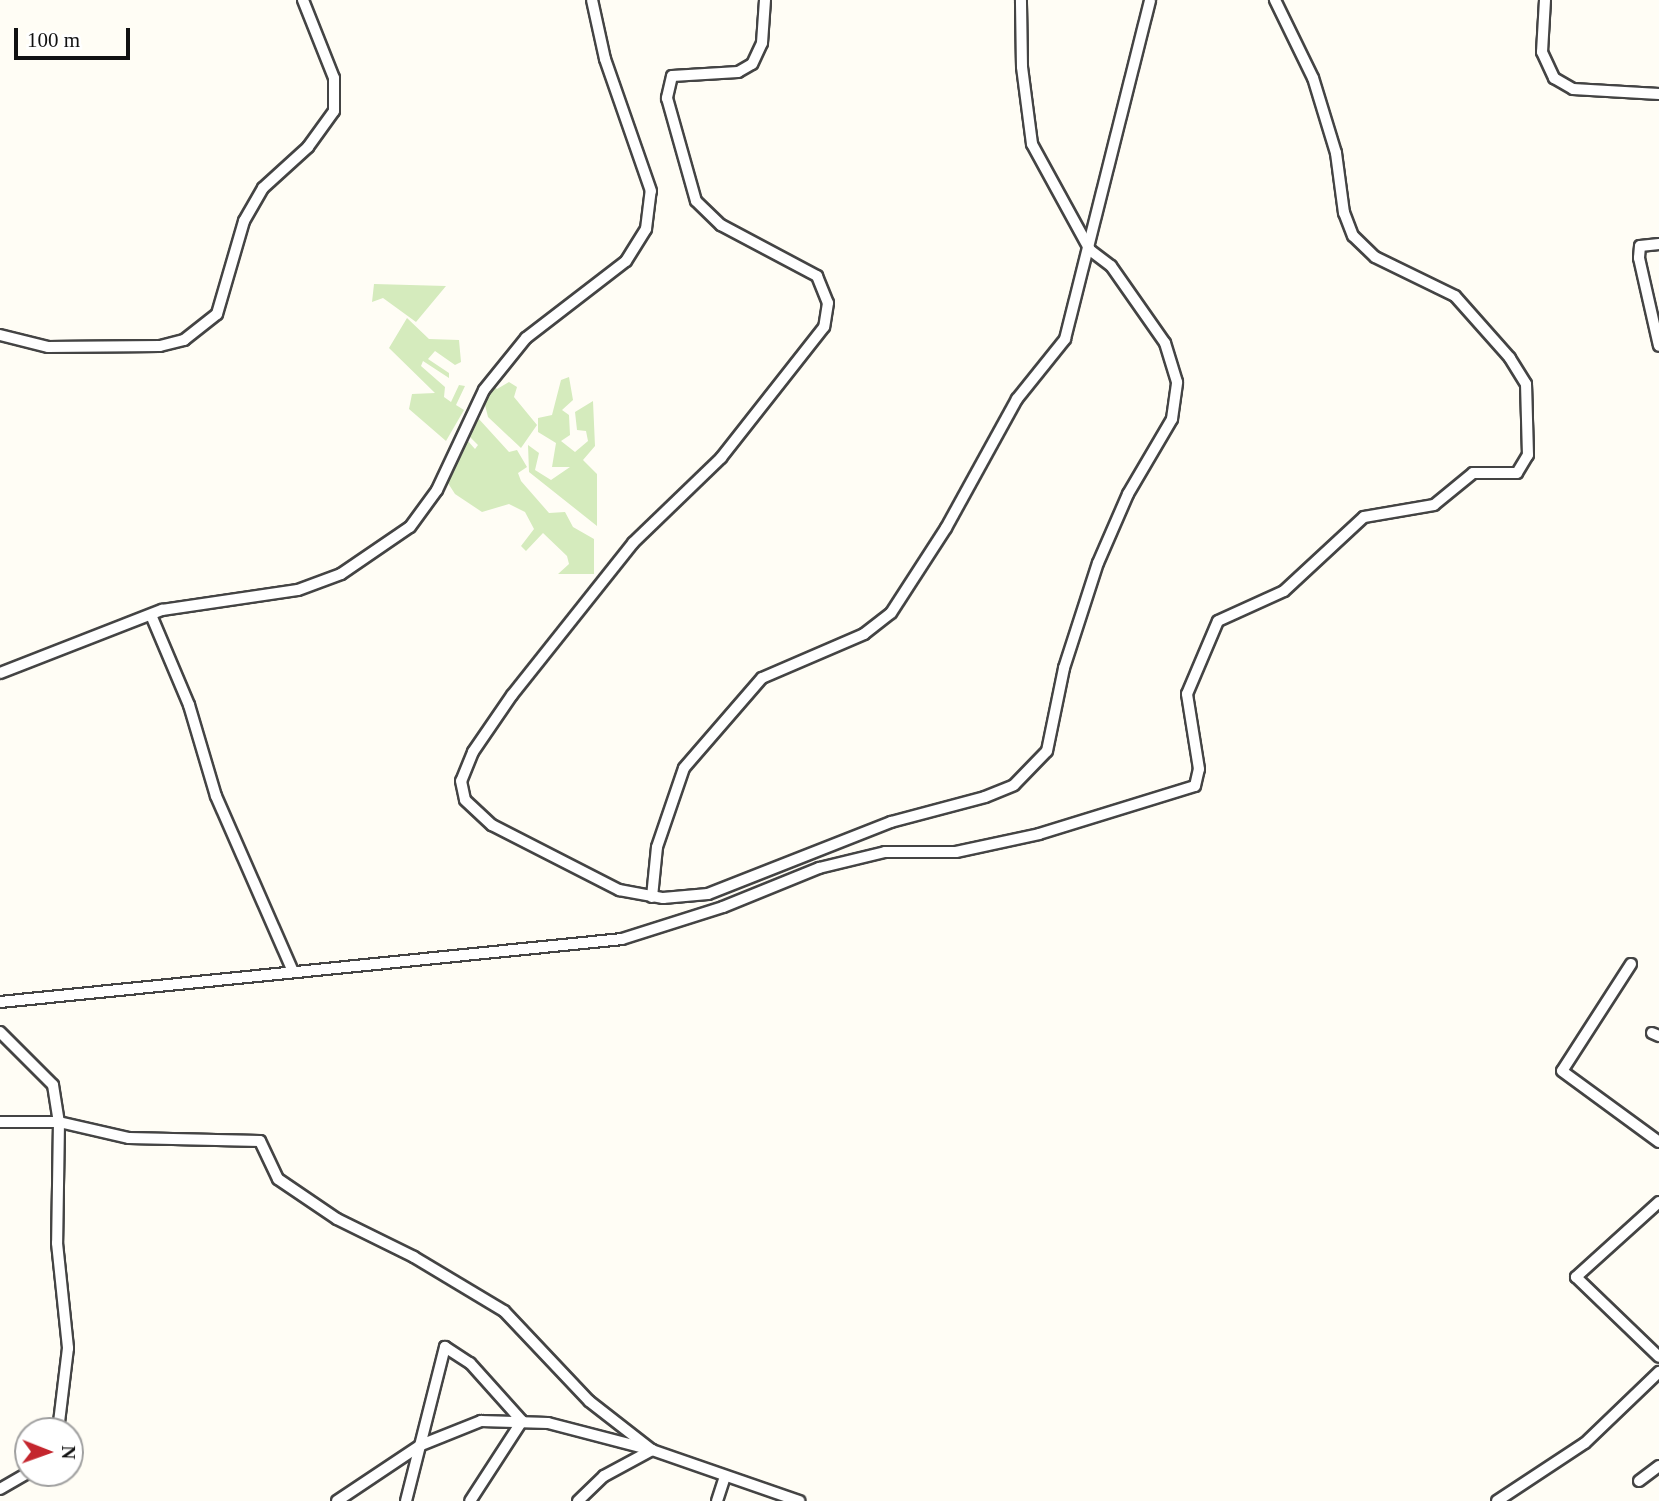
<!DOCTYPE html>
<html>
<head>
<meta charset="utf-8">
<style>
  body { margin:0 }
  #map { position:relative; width:1659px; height:1501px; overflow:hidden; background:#fffdf5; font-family:Georgia,serif }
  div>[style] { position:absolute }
  .green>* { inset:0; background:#d5ebbd }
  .roads { filter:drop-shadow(2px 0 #444) drop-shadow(-2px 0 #444) drop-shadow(0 2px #444) drop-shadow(0 -2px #444) }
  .street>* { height:10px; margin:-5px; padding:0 5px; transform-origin:5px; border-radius:5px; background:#fff }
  span { translate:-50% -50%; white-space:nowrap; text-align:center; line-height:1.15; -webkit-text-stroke:7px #fff; paint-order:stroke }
  .north { position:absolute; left:14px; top:1417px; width:70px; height:70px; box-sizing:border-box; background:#fff; border:2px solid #a0a0a0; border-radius:50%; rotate:91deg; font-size:19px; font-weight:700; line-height:28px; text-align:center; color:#111 }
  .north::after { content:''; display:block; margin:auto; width:24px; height:32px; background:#c4262e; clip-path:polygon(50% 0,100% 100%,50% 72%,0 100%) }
  .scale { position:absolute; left:14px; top:28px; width:116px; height:32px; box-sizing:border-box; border:4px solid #111; border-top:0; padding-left:9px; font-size:21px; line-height:24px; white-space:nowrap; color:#111; -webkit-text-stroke:5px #fff; paint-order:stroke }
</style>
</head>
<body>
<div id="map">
  <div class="green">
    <div style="clip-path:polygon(374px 284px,446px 286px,416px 322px,383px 298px,372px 302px)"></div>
    <div style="clip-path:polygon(407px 318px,429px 339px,459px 340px,461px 362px,455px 365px,435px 351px,428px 359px,449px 373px,449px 378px,423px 361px,421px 366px,445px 387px,444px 397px,451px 402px,459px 385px,465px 386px,456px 405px,464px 410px,446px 441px,409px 409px,412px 394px,435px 393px,389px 348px)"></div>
    <div style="clip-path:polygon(569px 377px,573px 400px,562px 410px,569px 415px,570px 435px,561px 441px,575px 452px,588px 441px,586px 431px,577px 430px,575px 412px,593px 401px,595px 446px,583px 460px,597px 474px,597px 526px,529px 472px,528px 445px,539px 453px,535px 470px,551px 480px,570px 467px,552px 467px,556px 443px,538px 432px,538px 418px,552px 415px,561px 380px)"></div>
    <div style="clip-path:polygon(509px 382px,517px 387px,514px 397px,537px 425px,521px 448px,488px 417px,483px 397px,491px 384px,497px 389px)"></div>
    <div style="clip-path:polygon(469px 418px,478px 418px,509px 452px,517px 450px,527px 467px,518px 473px,521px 481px,549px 513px,565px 512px,573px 527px,594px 539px,594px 574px,558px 574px,569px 564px,567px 556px,543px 533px,526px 551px,521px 546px,534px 529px,525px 512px,509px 504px,482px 512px,455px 494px,446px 480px,446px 470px,459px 459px,453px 454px,467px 440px,475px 449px,478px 445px,464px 431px)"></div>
  </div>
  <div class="roads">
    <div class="street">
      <div style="left:765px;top:0;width:43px;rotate:94deg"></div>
      <div style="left:762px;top:43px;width:23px;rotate:115deg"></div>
      <div style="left:752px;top:64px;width:16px;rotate:150deg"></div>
      <div style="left:738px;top:72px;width:66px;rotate:176.5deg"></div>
      <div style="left:672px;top:76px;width:23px;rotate:103deg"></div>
      <div style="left:667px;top:98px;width:107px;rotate:74.3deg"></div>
      <div style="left:696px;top:201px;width:35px;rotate:44deg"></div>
      <div style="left:721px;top:225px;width:109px;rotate:28deg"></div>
      <div style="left:817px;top:276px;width:29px;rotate:68deg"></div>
      <div style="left:828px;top:303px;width:24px;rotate:99deg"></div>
      <div style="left:824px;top:327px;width:167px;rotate:128.2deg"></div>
      <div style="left:721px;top:458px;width:122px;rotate:136deg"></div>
      <div style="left:633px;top:543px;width:194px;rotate:128.5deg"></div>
      <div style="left:512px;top:695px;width:69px;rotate:124.4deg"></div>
      <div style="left:473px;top:752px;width:31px;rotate:112deg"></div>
      <div style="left:461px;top:781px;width:19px;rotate:78deg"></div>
      <div style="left:465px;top:800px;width:37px;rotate:43deg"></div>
      <div style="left:492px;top:825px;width:143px;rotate:27.1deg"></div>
      <div style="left:619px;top:890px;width:45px;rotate:10.3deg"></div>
      <div style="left:663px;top:898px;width:45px;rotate:-5.1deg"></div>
      <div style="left:708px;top:894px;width:197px;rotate:-21.5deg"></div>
      <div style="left:891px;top:822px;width:97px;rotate:-14.9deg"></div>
      <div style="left:985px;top:797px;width:31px;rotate:-22deg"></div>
      <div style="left:1014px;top:785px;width:47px;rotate:-45.9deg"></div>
      <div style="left:1047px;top:751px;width:85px;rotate:-78.4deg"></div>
      <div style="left:1064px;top:668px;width:110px;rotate:-72.1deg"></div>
      <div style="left:1098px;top:563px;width:75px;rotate:-66.5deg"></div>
      <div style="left:1128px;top:494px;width:87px;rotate:-59.6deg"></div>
      <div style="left:1172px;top:419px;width:37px;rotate:-82deg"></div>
      <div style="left:1177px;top:382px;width:41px;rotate:-107.1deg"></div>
      <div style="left:1165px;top:343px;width:94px;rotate:-125deg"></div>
      <div style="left:1111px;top:266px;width:26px;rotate:-143deg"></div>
      <div style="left:1090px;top:250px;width:121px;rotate:-118.7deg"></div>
      <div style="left:1032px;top:144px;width:78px;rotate:-97.4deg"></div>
      <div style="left:1022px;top:67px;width:67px;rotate:-90.9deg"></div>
      <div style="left:1545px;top:0;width:52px;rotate:93.3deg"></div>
      <div style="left:1542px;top:52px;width:29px;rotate:65deg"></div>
      <div style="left:1554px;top:78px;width:22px;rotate:30deg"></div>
      <div style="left:1573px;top:89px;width:86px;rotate:3.3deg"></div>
      <div style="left:1659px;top:244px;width:19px;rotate:174deg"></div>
      <div style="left:1640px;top:246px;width:12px;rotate:95deg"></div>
      <div style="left:1639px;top:258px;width:90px;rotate:77.2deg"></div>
      <div style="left:0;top:335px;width:49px;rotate:14deg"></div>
      <div style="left:48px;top:347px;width:112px;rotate:-0.5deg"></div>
      <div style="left:160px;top:346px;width:25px;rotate:-14deg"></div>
      <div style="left:184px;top:340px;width:42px;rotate:-38.2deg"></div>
      <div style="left:217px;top:314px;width:97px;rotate:-73.8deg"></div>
      <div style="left:244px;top:221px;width:38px;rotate:-60deg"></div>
      <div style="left:263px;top:188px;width:61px;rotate:-42.3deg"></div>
      <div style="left:308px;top:147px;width:44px;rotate:-54.2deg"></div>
      <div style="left:334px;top:111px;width:33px;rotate:-90deg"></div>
      <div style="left:334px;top:78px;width:84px;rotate:-111.7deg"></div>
      <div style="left:151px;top:615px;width:98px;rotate:67.1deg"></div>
      <div style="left:189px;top:705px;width:95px;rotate:73.5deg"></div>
      <div style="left:216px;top:796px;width:189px;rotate:66.3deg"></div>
      <div style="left:0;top:673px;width:174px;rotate:-21.3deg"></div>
      <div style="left:162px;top:610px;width:137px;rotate:-8.4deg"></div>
      <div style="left:298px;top:590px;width:46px;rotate:-20.4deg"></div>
      <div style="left:341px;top:574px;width:83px;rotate:-34.3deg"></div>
      <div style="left:410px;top:527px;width:46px;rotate:-53.9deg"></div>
      <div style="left:437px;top:490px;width:110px;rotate:-64.8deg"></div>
      <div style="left:484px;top:390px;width:67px;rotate:-51.1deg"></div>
      <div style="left:526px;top:338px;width:126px;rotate:-37.6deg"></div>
      <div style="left:626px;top:261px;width:38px;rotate:-58deg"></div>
      <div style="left:646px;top:229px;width:38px;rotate:-83deg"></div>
      <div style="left:651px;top:191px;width:140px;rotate:-109.2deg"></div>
      <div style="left:605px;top:59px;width:60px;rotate:-102.4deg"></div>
      <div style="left:652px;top:897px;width:50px;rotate:-84.3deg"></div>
      <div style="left:657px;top:847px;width:83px;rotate:-71.1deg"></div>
      <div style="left:684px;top:768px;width:119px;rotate:-49.1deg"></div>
      <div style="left:762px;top:678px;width:111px;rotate:-23.3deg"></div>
      <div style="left:864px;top:634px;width:34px;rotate:-38deg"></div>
      <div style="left:891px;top:613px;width:101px;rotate:-57.1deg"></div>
      <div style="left:946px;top:528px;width:147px;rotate:-61.2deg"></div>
      <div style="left:1017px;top:399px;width:77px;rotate:-51.3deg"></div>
      <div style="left:1065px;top:339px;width:349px;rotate:-75.9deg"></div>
      <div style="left:1631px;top:964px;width:127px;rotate:122.8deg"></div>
      <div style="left:1562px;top:1071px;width:120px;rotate:36.2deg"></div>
      <div style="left:0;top:1002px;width:625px;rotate:-5.78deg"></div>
      <div style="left:622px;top:939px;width:106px;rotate:-17.6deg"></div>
      <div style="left:723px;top:907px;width:104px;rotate:-22.1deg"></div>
      <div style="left:819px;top:868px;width:68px;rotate:-13.6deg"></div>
      <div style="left:885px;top:852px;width:71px"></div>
      <div style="left:956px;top:852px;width:85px;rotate:-12.2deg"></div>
      <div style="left:1039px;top:834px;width:163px;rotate:-17.1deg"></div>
      <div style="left:1195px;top:786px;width:17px;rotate:-77deg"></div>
      <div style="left:1199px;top:769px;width:76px;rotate:-99.1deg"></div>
      <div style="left:1187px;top:694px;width:79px;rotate:-67deg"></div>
      <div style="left:1218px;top:621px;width:72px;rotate:-24.4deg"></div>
      <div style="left:1284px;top:591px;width:109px;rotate:-42.8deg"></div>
      <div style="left:1364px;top:517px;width:71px;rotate:-9.7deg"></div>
      <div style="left:1434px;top:505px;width:50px;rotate:-39.4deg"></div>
      <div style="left:1473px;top:473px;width:44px"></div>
      <div style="left:1517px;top:473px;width:21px;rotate:-59deg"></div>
      <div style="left:1528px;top:455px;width:71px;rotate:-91.6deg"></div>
      <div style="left:1526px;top:384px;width:31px;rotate:-122deg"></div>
      <div style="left:1510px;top:358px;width:83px;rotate:-131.6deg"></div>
      <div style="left:1455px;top:296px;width:89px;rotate:-154deg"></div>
      <div style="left:1375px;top:257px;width:30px;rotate:-136deg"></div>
      <div style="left:1353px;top:236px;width:25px;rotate:-111deg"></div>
      <div style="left:1344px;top:213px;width:61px;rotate:-97.6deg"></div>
      <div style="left:1336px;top:153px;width:78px;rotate:-107deg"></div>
      <div style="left:1313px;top:78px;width:87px;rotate:-116deg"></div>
      <div style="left:0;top:1032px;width:75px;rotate:45deg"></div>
      <div style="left:53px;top:1085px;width:37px;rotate:81deg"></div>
      <div style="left:59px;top:1122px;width:121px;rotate:90.9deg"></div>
      <div style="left:57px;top:1243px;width:106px;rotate:84deg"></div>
      <div style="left:68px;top:1348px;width:84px;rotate:96.9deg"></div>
      <div style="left:1652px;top:1033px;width:8px;rotate:23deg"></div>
      <div style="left:0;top:1122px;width:59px"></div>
      <div style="left:59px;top:1122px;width:72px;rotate:12.9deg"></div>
      <div style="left:129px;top:1138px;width:131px;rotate:1.3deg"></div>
      <div style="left:260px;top:1141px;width:42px;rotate:64.7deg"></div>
      <div style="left:278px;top:1179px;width:71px;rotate:34.1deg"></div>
      <div style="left:337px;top:1219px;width:86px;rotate:26.3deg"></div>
      <div style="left:414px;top:1257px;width:105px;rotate:31deg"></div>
      <div style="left:504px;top:1311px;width:124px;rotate:46.6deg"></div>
      <div style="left:589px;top:1401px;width:80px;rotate:37.9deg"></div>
      <div style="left:652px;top:1450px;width:156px;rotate:19.1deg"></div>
      <div style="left:1659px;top:1202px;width:112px;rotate:137.9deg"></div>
      <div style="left:1576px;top:1277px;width:115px;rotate:43.9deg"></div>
      <div style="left:1639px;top:1481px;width:25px;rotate:-37deg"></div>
      <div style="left:0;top:1489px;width:32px;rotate:-30deg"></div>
      <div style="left:337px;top:1501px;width:101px;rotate:-33.7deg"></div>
      <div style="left:421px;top:1445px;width:65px;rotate:-21.8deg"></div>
      <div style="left:481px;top:1421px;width:67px;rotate:1.7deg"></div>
      <div style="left:548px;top:1423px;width:95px;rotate:14.6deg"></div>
      <div style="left:406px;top:1501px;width:159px;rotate:-75.8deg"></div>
      <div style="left:445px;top:1347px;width:30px;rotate:33deg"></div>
      <div style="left:470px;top:1363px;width:78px;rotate:48.1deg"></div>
      <div style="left:522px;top:1421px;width:95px;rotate:123deg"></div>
      <div style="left:578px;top:1501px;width:36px;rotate:-44deg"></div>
      <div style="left:604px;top:1476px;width:55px;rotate:-28.4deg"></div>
      <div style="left:717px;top:1501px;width:25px;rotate:-72deg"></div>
      <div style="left:1497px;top:1501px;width:105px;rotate:-33.4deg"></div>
      <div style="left:1585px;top:1443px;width:103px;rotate:-43.8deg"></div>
    </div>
  </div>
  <div class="north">N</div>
  <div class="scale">100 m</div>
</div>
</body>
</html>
